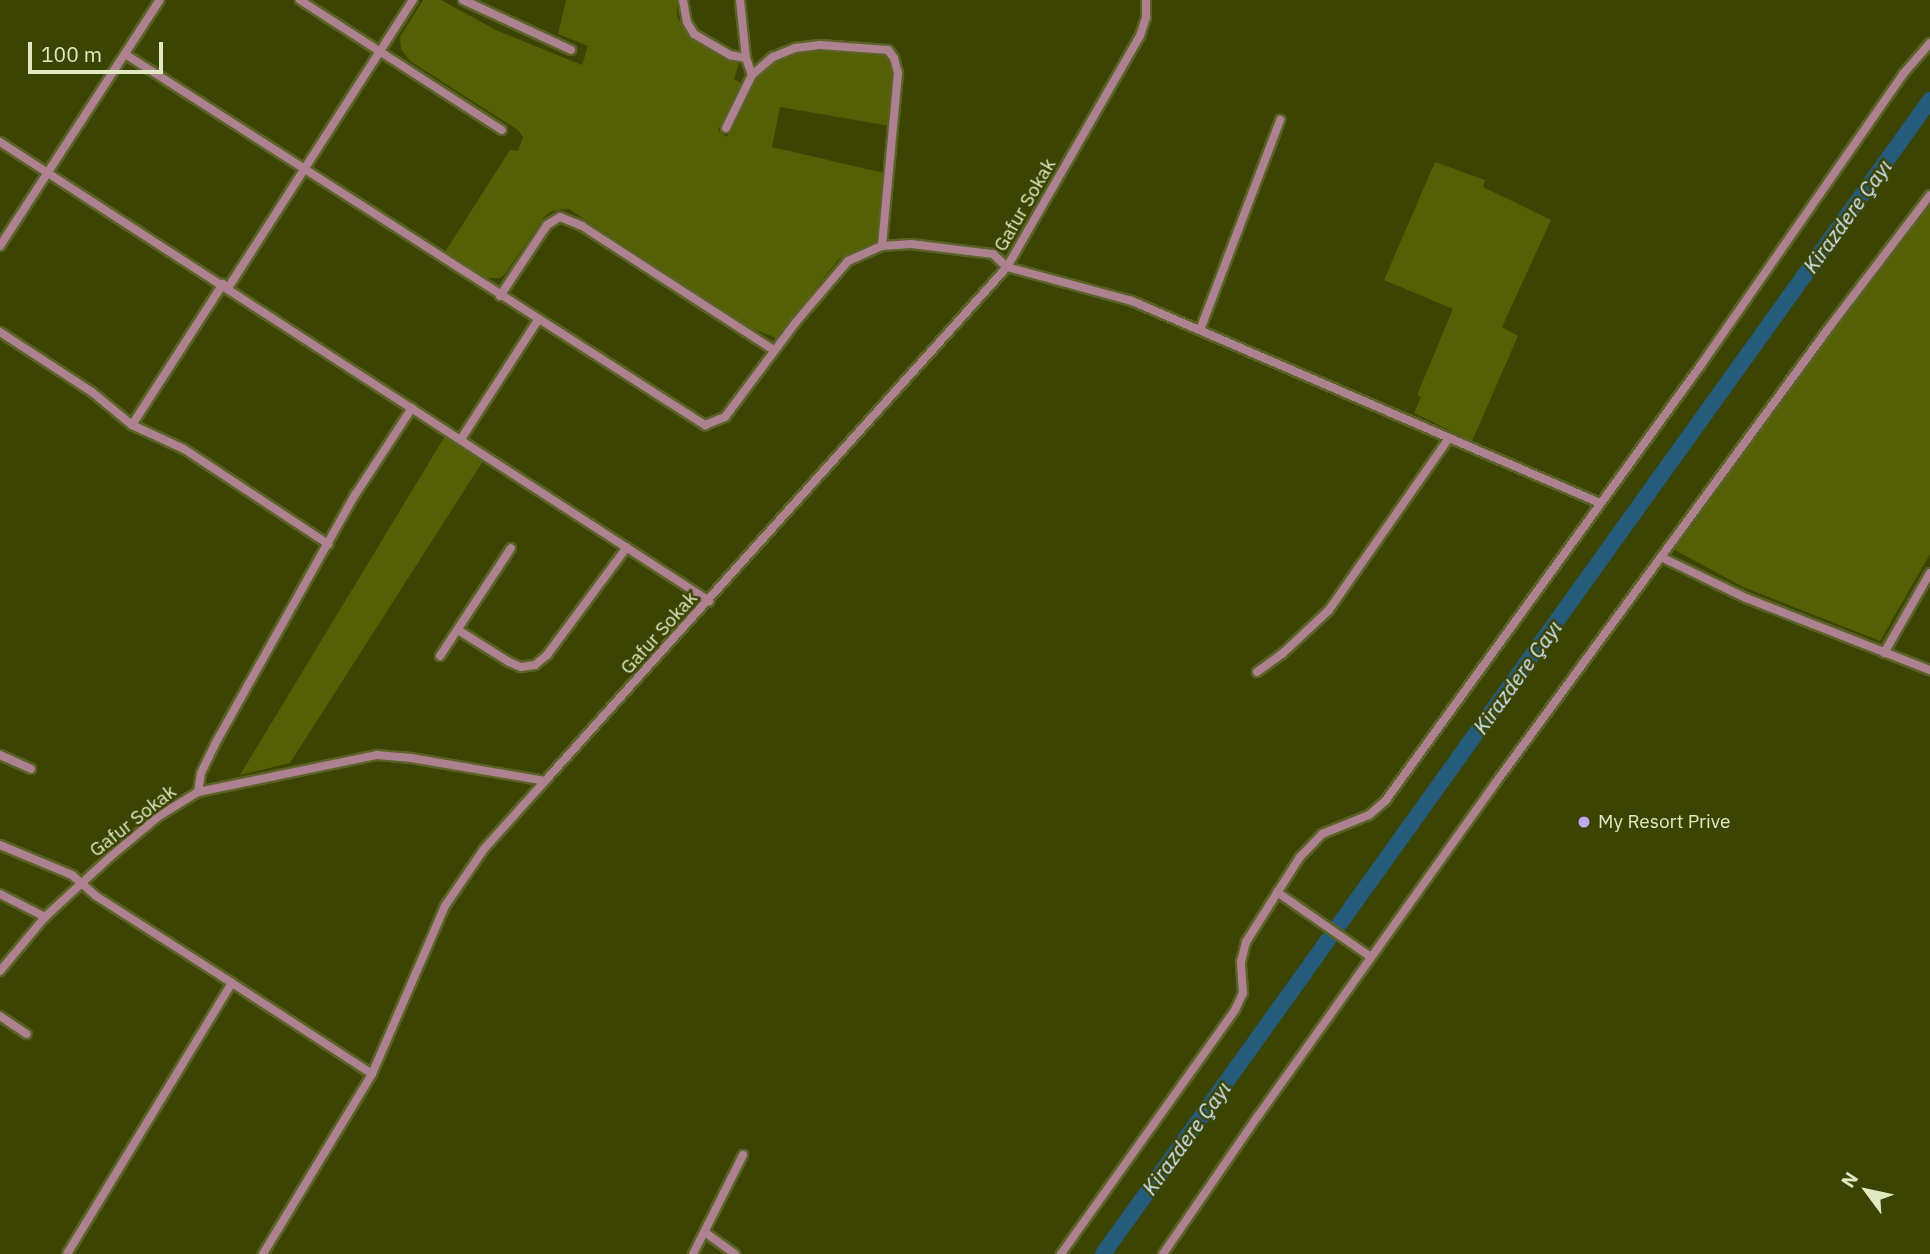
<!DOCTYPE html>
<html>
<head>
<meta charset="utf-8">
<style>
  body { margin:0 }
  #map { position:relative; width:1930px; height:1254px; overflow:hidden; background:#3c4404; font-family:"IBM Plex Sans",sans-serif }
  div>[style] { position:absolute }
  .green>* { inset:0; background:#555f04 }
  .river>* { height:16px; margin:-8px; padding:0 8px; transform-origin:8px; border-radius:8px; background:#255b7b }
  .roads { filter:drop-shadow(2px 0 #5a6226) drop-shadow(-2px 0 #5a6226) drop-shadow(0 2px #5a6226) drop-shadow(0 -2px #5a6226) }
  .street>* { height:8px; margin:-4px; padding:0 4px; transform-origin:4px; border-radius:4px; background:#ad818f }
  .dots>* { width:19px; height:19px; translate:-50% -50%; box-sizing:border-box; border:4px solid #3c4404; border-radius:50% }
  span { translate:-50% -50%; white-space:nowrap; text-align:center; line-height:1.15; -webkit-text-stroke:5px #3c4404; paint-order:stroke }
  .street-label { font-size:19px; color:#e1e9c3 }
  .poi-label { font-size:19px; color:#e1e9c3 }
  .left { translate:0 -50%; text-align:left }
  .water-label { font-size:21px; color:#d2e8f7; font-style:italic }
  .north { position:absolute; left:1832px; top:1156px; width:70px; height:70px; -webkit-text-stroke:5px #3c4404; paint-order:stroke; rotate:303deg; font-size:19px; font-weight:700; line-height:28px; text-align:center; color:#e1e9c3 }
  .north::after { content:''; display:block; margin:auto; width:24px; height:32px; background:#e1e9c3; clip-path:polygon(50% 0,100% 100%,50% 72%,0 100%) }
  .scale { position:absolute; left:28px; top:42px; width:135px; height:32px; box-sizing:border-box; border:4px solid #e1e9c3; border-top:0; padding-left:9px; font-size:21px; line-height:24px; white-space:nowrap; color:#e1e9c3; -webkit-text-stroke:5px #3c4404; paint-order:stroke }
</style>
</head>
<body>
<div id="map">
  <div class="green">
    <div style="clip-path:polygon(423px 0,441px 0,498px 31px,582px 65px,588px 46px,558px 34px,566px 0,677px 0,677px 16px,687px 34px,739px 64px,734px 79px,742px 84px,718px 130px,727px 137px,760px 73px,774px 61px,793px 52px,821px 47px,888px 53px,895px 64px,890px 126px,780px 107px,772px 147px,884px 173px,876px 242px,839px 259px,776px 338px,748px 327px,569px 209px,552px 211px,544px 217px,505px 274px,500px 278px,485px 278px,445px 252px,510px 150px,518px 151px,523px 137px,518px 130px,410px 61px,401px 49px,400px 37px)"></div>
    <div style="clip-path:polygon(1435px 162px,1485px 180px,1483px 187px,1551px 220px,1502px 327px,1518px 336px,1472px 441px,1414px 413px,1421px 397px,1417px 395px,1453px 309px,1384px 280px)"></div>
    <div style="clip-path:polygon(1930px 204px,1930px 554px,1880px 641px,1743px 587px,1675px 550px,1839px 322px)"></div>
    <div style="clip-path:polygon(445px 436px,483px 461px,290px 763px,240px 775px)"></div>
  </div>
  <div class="river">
    <div style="left:1103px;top:1254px;width:1420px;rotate:-54.37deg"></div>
  </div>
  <div class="roads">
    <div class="street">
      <div style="left:300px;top:0;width:240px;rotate:32.8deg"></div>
      <div style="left:463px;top:0;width:119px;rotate:24.8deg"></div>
      <div style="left:683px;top:0;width:22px;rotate:80deg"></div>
      <div style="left:687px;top:22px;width:14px;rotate:60deg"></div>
      <div style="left:694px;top:34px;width:42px;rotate:30.3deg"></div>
      <div style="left:730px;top:55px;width:16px;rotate:11deg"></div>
      <div style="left:740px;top:0;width:58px;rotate:84.1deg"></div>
      <div style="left:746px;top:58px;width:18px;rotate:71deg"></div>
      <div style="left:125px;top:54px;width:689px;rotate:32.61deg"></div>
      <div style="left:705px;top:425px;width:22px;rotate:-22deg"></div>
      <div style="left:725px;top:417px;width:119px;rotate:-53.2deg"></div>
      <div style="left:796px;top:322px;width:80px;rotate:-49.6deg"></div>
      <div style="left:848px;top:261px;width:37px;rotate:-24deg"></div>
      <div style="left:882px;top:246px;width:29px;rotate:-4deg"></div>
      <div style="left:911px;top:244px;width:83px;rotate:7deg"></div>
      <div style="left:993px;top:254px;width:19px;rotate:43deg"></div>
      <div style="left:1007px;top:267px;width:130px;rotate:15.2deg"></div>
      <div style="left:1132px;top:301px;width:510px;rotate:23.35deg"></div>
      <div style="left:726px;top:128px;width:59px;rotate:-63.9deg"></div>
      <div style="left:752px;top:75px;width:28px;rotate:-41deg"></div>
      <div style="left:773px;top:57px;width:24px;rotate:-22deg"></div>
      <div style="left:795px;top:48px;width:25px;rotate:-7deg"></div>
      <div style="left:820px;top:45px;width:68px;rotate:4.2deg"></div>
      <div style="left:888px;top:50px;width:10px;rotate:53deg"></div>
      <div style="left:894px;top:58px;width:16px;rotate:75deg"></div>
      <div style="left:898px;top:73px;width:174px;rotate:95.3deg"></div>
      <div style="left:0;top:142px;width:845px;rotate:32.92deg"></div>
      <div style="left:0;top:246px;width:293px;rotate:-57deg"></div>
      <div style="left:228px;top:288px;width:342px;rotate:-57.3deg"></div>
      <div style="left:500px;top:296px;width:85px;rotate:-56.5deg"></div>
      <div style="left:547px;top:225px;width:15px;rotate:-32deg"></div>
      <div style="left:560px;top:217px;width:24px;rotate:22deg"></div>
      <div style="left:582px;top:226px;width:229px;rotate:32.9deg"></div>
      <div style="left:1200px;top:330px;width:225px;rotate:-69.1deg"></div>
      <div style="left:0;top:332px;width:110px;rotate:33.1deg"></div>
      <div style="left:92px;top:392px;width:52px;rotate:39.5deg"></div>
      <div style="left:132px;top:425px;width:57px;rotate:24.8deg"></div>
      <div style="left:184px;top:449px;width:173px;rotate:33.4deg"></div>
      <div style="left:132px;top:425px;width:168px;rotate:-57.2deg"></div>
      <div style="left:461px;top:439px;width:142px;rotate:-57.1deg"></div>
      <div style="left:1661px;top:557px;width:94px;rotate:25.8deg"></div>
      <div style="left:1746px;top:598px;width:198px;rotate:21.4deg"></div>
      <div style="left:458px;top:630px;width:60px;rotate:32.1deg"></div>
      <div style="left:509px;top:662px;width:13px;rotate:23deg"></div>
      <div style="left:521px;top:667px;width:14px;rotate:-8deg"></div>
      <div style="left:535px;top:665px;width:16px;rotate:-40deg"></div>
      <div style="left:547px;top:655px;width:134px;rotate:-53.5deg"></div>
      <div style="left:1884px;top:653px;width:92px;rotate:-60.1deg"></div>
      <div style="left:440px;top:656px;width:129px;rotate:-56.7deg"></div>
      <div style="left:1257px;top:672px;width:31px;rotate:-36deg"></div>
      <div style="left:1282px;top:654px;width:64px;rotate:-43.1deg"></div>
      <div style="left:1329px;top:610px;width:210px;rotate:-55.1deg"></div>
      <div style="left:0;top:755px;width:34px;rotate:24deg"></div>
      <div style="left:198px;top:792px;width:19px;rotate:-81deg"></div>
      <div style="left:201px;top:773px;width:32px;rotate:-64deg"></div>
      <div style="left:215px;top:744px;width:286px;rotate:-60.7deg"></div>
      <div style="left:355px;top:495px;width:104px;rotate:-56.8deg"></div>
      <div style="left:0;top:845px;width:78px;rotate:22.6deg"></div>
      <div style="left:72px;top:875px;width:32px;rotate:41deg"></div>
      <div style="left:96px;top:896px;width:161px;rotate:32.6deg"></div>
      <div style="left:1277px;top:892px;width:114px;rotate:34.7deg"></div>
      <div style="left:0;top:894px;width:51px;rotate:27.1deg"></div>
      <div style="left:0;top:971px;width:70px;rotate:-50.2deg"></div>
      <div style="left:45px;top:917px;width:88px;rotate:-42.7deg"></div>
      <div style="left:110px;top:857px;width:64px;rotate:-39.9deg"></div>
      <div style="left:159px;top:816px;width:46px;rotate:-31.6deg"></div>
      <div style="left:198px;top:792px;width:183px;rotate:-11.7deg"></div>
      <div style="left:377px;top:755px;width:34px;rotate:5deg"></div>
      <div style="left:411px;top:758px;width:136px;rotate:9.7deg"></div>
      <div style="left:545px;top:781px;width:691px;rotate:-48.05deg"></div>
      <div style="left:1007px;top:267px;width:267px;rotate:-60.1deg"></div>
      <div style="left:1140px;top:36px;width:20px;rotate:-72deg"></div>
      <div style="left:1146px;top:17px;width:17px;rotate:-90deg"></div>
      <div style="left:0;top:1016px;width:32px;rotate:34deg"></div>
      <div style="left:706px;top:1233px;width:36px;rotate:36deg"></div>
      <div style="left:67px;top:1254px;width:317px;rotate:-58.7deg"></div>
      <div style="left:232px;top:983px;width:167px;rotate:33deg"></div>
      <div style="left:372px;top:1074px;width:183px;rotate:-66.5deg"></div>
      <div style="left:445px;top:906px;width:69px;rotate:-55.6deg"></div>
      <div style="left:484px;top:849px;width:91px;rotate:-48.1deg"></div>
      <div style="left:263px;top:1254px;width:210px;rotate:-58.8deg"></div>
      <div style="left:693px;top:1254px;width:111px;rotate:-63.2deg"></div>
      <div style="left:1061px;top:1254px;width:300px;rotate:-54.5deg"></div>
      <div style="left:1235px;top:1010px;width:19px;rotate:-65deg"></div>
      <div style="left:1243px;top:993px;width:31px;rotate:-94deg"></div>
      <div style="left:1241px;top:962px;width:21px;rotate:-76deg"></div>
      <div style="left:1246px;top:942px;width:101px;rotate:-57.6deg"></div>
      <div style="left:1300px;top:857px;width:32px;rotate:-46deg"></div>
      <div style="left:1322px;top:834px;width:51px;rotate:-22deg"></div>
      <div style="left:1369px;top:815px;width:23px;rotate:-41deg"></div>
      <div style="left:1386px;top:800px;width:537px;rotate:-54.09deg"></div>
      <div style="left:1701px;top:365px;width:354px;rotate:-55.2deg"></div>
      <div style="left:1903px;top:74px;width:41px;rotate:-48.9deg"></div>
      <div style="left:1163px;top:1254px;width:168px;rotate:-55.5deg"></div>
      <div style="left:1258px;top:1116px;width:407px;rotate:-54.5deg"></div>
      <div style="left:1494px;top:785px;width:565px;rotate:-53.78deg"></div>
      <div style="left:1828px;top:329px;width:168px;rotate:-52.7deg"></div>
    </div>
  </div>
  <div class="dots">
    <div style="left:1584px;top:822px;background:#bfa9f4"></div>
  </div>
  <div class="street-label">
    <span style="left:1025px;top:205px;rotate:-60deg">Gafur Sokak</span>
    <span style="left:659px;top:633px;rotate:-48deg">Gafur Sokak</span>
    <span style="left:133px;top:821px;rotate:-38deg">Gafur Sokak</span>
  </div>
  <div class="poi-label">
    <span class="left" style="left:1598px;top:822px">My Resort Prive</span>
  </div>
  <div class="water-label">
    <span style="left:1847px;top:216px;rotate:-54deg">Kirazdere Çayı</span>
    <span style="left:1517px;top:677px;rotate:-54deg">Kirazdere Çayı</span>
    <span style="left:1186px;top:1138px;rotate:-54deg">Kirazdere Çayı</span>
  </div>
  <div class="north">N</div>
  <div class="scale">100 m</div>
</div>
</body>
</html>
